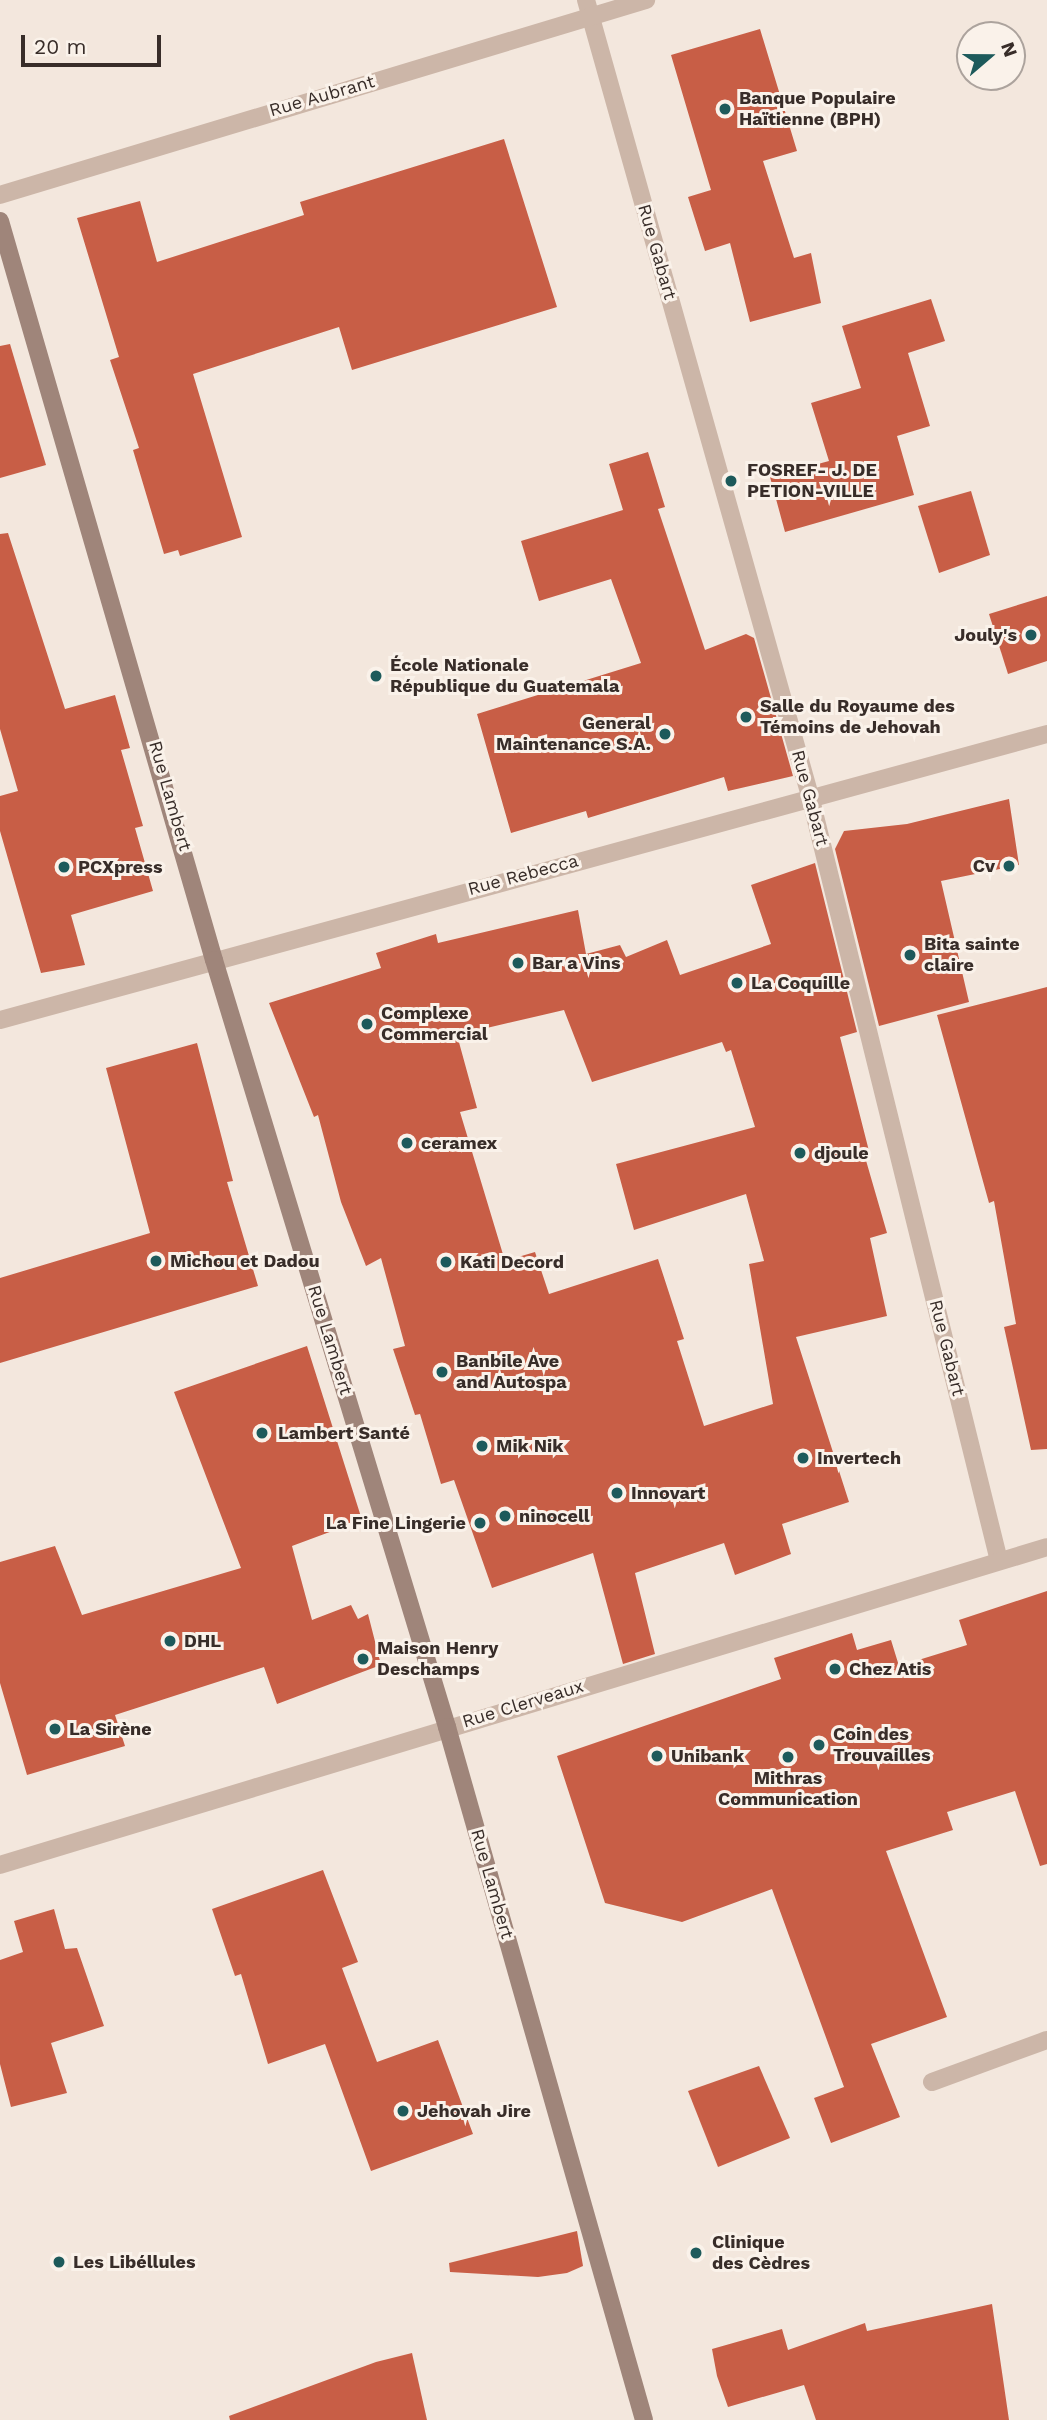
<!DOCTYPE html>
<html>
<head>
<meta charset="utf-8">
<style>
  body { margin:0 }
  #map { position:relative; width:1047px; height:2420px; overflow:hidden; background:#f3e7dd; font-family:"Work Sans",sans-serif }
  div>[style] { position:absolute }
  .building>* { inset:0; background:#c85e46 }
  .lane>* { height:18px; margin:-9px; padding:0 9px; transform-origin:9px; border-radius:9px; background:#ccb6a8 }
  .street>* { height:18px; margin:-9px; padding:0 9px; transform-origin:9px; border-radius:9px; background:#ccb6a8 }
  .secondary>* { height:18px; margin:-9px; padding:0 9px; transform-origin:9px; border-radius:9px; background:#9f857a }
  .dots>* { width:19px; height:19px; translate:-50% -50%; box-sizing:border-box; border:4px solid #faf2ea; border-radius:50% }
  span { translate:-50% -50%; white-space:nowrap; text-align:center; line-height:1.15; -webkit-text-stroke:6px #faf2ea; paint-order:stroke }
  .street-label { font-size:18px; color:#382d29 }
  .poi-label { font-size:18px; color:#382d29; font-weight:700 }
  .left { translate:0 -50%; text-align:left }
  .right { translate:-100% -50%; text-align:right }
  .north { position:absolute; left:956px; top:21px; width:70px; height:70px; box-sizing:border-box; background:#faf2ea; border:2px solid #aca39d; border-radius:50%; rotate:70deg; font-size:19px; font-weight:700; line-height:28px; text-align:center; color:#382d29 }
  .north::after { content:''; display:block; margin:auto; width:24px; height:32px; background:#1d5a5b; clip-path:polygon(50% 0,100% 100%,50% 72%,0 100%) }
  .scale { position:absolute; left:21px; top:35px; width:140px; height:32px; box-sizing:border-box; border:4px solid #382d29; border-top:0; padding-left:9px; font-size:21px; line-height:24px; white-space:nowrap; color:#382d29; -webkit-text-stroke:5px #faf2ea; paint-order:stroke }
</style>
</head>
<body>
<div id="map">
  <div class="building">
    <div style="clip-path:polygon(760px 29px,797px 151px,763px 161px,794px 258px,811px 253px,821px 303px,750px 322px,730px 243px,705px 251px,688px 197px,711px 190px,671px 55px)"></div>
    <div style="clip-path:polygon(504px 139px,557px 307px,352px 370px,339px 327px,193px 374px,242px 537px,180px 556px,178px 550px,164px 554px,133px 450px,139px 448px,110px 360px,119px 357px,77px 218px,140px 201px,157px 262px,304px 215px,300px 202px)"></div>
    <div style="clip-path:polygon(931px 299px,945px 341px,908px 353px,930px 426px,897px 436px,914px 495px,785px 532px,770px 477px,829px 461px,811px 403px,861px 388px,842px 326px)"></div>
    <div style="clip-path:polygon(10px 344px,46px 465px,0 478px,0 346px)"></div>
    <div style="clip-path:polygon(648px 452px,665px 507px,658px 509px,705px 650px,746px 634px,754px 638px,793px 776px,728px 791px,724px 777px,588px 818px,586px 811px,511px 833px,477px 714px,641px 663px,611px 579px,539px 601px,521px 541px,623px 510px,609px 464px)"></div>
    <div style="clip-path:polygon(971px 491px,990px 555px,939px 573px,918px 506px)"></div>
    <div style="clip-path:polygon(8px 533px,65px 709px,115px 695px,130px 748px,121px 750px,143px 826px,135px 828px,153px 891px,71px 915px,85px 965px,41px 973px,0 831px,0 796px,18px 791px,0 729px,0 534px)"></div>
    <div style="clip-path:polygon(1047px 596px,1047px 661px,1008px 674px,989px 614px)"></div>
    <div style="clip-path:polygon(1009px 799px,1019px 865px,941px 881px,969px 1002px,879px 1026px,835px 849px,844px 831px,907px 824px)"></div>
    <div style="clip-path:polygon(evenodd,815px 863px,857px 1032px,840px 1037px,870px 1155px,865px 1157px,887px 1233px,870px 1238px,887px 1316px,796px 1337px,849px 1502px,782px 1524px,791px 1554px,735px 1575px,724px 1543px,635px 1573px,655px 1654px,623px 1664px,593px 1553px,492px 1588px,454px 1480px,441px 1484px,420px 1414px,415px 1415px,393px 1349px,405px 1346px,381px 1258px,366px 1266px,341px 1202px,318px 1115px,314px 1117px,269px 1003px,381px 968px,376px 953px,436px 934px,438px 943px,578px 910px,586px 954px,620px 945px,626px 957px,667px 940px,680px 975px,771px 944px,751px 885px,815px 863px,564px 1010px,592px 1082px,722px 1042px,726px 1052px,731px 1050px,755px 1127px,616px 1164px,634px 1230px,746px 1194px,764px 1261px,749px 1264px,773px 1404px,704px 1426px,677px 1341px,684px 1339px,658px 1259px,549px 1294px,535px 1252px,505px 1261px,460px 1112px,477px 1108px,457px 1035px,564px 1010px)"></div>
    <div style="clip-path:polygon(1047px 987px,1047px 1449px,1031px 1450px,1004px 1327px,1016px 1324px,994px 1201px,989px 1203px,937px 1015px)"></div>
    <div style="clip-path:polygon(197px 1043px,233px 1181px,227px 1182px,258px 1286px,0 1363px,0 1278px,150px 1233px,106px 1068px)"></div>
    <div style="clip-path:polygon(307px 1346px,362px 1520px,292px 1546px,312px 1620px,351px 1605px,358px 1619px,368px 1614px,381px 1665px,277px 1704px,264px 1667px,115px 1715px,125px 1746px,27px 1775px,0 1683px,0 1562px,55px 1546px,82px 1615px,241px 1568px,174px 1392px)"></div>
    <div style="clip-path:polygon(1047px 1591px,1047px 1864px,1040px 1866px,1015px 1791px,947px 1812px,953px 1830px,886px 1851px,947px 2017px,871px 2044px,900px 2117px,831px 2143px,814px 2098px,844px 2087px,772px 1889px,682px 1922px,605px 1903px,557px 1756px,781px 1679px,774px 1658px,852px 1633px,857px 1650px,891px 1640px,899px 1666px,967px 1645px,959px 1620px)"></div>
    <div style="clip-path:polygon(323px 1870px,358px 1962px,342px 1968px,377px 2062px,438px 2040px,473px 2134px,371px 2171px,325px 2044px,268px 2064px,241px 1974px,235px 1976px,212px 1909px)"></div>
    <div style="clip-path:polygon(54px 1909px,65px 1949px,77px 1948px,104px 2026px,51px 2043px,67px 2093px,11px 2107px,0 2064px,0 1960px,23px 1952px,14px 1921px)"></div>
    <div style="clip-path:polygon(759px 2066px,790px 2138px,718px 2167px,688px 2091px)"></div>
    <div style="clip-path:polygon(577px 2231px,583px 2266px,567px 2273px,538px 2277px,450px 2272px,449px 2263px)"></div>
    <div style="clip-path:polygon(992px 2304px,1009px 2420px,816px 2420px,804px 2385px,728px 2407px,717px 2376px,712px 2349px,782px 2329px,788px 2350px,865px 2323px,867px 2331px)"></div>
    <div style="clip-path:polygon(412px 2353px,427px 2420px,230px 2420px,229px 2416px,376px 2362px)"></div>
  </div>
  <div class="lane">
    <div style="left:932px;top:2082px;width:122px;rotate:-20.1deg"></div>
  </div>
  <div class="street">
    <div style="left:586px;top:0;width:827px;rotate:74.28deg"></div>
    <div style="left:810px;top:796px;width:788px;rotate:76.12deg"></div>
    <div style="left:0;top:195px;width:675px;rotate:-16.8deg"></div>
    <div style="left:0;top:1020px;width:1085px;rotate:-15.28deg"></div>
    <div style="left:0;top:1865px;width:1094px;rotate:-16.89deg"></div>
  </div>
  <div class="secondary">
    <div style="left:0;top:221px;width:769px;rotate:73.85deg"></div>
    <div style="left:214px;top:960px;width:802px;rotate:73.1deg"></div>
    <div style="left:447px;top:1727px;width:720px;rotate:74.13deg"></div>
  </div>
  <div class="dots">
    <div style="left:725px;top:109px;background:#1d5a5b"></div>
    <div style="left:731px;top:481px;background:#1d5a5b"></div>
    <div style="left:1031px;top:635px;background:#1d5a5b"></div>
    <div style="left:376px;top:676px;background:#1d5a5b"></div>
    <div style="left:746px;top:717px;background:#1d5a5b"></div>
    <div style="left:665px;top:734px;background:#1d5a5b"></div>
    <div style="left:1009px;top:866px;background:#1d5a5b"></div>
    <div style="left:64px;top:867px;background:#1d5a5b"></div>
    <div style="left:910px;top:955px;background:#1d5a5b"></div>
    <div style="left:518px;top:963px;background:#1d5a5b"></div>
    <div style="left:737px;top:983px;background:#1d5a5b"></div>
    <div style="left:367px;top:1024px;background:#1d5a5b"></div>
    <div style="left:407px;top:1143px;background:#1d5a5b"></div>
    <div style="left:800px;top:1153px;background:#1d5a5b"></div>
    <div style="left:156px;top:1261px;background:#1d5a5b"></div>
    <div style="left:446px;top:1262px;background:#1d5a5b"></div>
    <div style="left:442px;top:1372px;background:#1d5a5b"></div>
    <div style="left:262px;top:1433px;background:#1d5a5b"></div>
    <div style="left:482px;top:1446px;background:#1d5a5b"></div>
    <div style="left:803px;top:1458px;background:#1d5a5b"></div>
    <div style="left:617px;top:1493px;background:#1d5a5b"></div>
    <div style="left:505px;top:1516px;background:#1d5a5b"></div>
    <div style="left:480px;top:1523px;background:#1d5a5b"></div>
    <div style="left:170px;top:1641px;background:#1d5a5b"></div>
    <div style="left:363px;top:1659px;background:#1d5a5b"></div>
    <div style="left:835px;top:1669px;background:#1d5a5b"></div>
    <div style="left:55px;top:1729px;background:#1d5a5b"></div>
    <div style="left:819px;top:1745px;background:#1d5a5b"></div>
    <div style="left:657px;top:1756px;background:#1d5a5b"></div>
    <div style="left:788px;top:1757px;background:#1d5a5b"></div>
    <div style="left:403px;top:2111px;background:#1d5a5b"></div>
    <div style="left:696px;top:2253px;background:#1d5a5b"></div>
    <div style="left:59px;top:2262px;background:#1d5a5b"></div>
  </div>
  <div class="street-label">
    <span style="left:322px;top:96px;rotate:-16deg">Rue Aubrant</span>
    <span style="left:657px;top:252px;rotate:74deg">Rue Gabart</span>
    <span style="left:170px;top:796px;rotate:74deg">Rue Lambert</span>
    <span style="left:810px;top:798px;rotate:75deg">Rue Gabart</span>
    <span style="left:523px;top:875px;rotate:-15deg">Rue Rebecca</span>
    <span style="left:330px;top:1340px;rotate:73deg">Rue Lambert</span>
    <span style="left:947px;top:1348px;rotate:76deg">Rue Gabart</span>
    <span style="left:523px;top:1704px;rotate:-17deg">Rue Clerveaux</span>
    <span style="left:492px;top:1884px;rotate:74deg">Rue Lambert</span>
  </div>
  <div class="poi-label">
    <span class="left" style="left:739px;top:109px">Banque Populaire<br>Haïtienne (BPH)</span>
    <span class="left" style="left:747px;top:481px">FOSREF- J. DE<br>PETION-VILLE</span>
    <span class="right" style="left:1017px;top:635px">Jouly's</span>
    <span class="left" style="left:390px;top:676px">École Nationale<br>République du Guatemala</span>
    <span class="left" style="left:760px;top:717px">Salle du Royaume des<br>Témoins de Jehovah</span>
    <span class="right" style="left:651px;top:734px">General<br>Maintenance S.A.</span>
    <span class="right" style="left:995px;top:866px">Cv</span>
    <span class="left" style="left:78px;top:867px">PCXpress</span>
    <span class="left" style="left:924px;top:955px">Bita sainte<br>claire</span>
    <span class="left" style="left:532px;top:963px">Bar a Vins</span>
    <span class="left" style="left:751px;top:983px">La Coquille</span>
    <span class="left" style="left:381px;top:1024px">Complexe<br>Commercial</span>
    <span class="left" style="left:421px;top:1143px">ceramex</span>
    <span class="left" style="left:814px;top:1153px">djoule</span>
    <span class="left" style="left:170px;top:1261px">Michou et Dadou</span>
    <span class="left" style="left:460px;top:1262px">Kati Decord</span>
    <span class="left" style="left:456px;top:1372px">Banbile Ave<br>and Autospa</span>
    <span class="left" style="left:278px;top:1433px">Lambert Santé</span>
    <span class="left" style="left:496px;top:1446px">Mik Nik</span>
    <span class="left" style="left:817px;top:1458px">Invertech</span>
    <span class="left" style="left:631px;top:1493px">Innovart</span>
    <span class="left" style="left:519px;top:1516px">ninocell</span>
    <span class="right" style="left:466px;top:1523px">La Fine Lingerie</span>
    <span class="left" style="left:184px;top:1641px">DHL</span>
    <span class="left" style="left:377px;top:1659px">Maison Henry<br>Deschamps</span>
    <span class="left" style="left:849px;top:1669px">Chez Atis</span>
    <span class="left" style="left:69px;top:1729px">La Sirène</span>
    <span class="left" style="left:833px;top:1745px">Coin des<br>Trouvailles</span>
    <span class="left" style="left:671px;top:1756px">Unibank</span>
    <span style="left:788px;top:1789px">Mithras<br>Communication</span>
    <span class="left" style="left:417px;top:2111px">Jehovah Jire</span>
    <span class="left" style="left:712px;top:2253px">Clinique<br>des Cèdres</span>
    <span class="left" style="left:73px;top:2262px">Les Libéllules</span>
  </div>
  <div class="north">N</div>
  <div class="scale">20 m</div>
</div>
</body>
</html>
